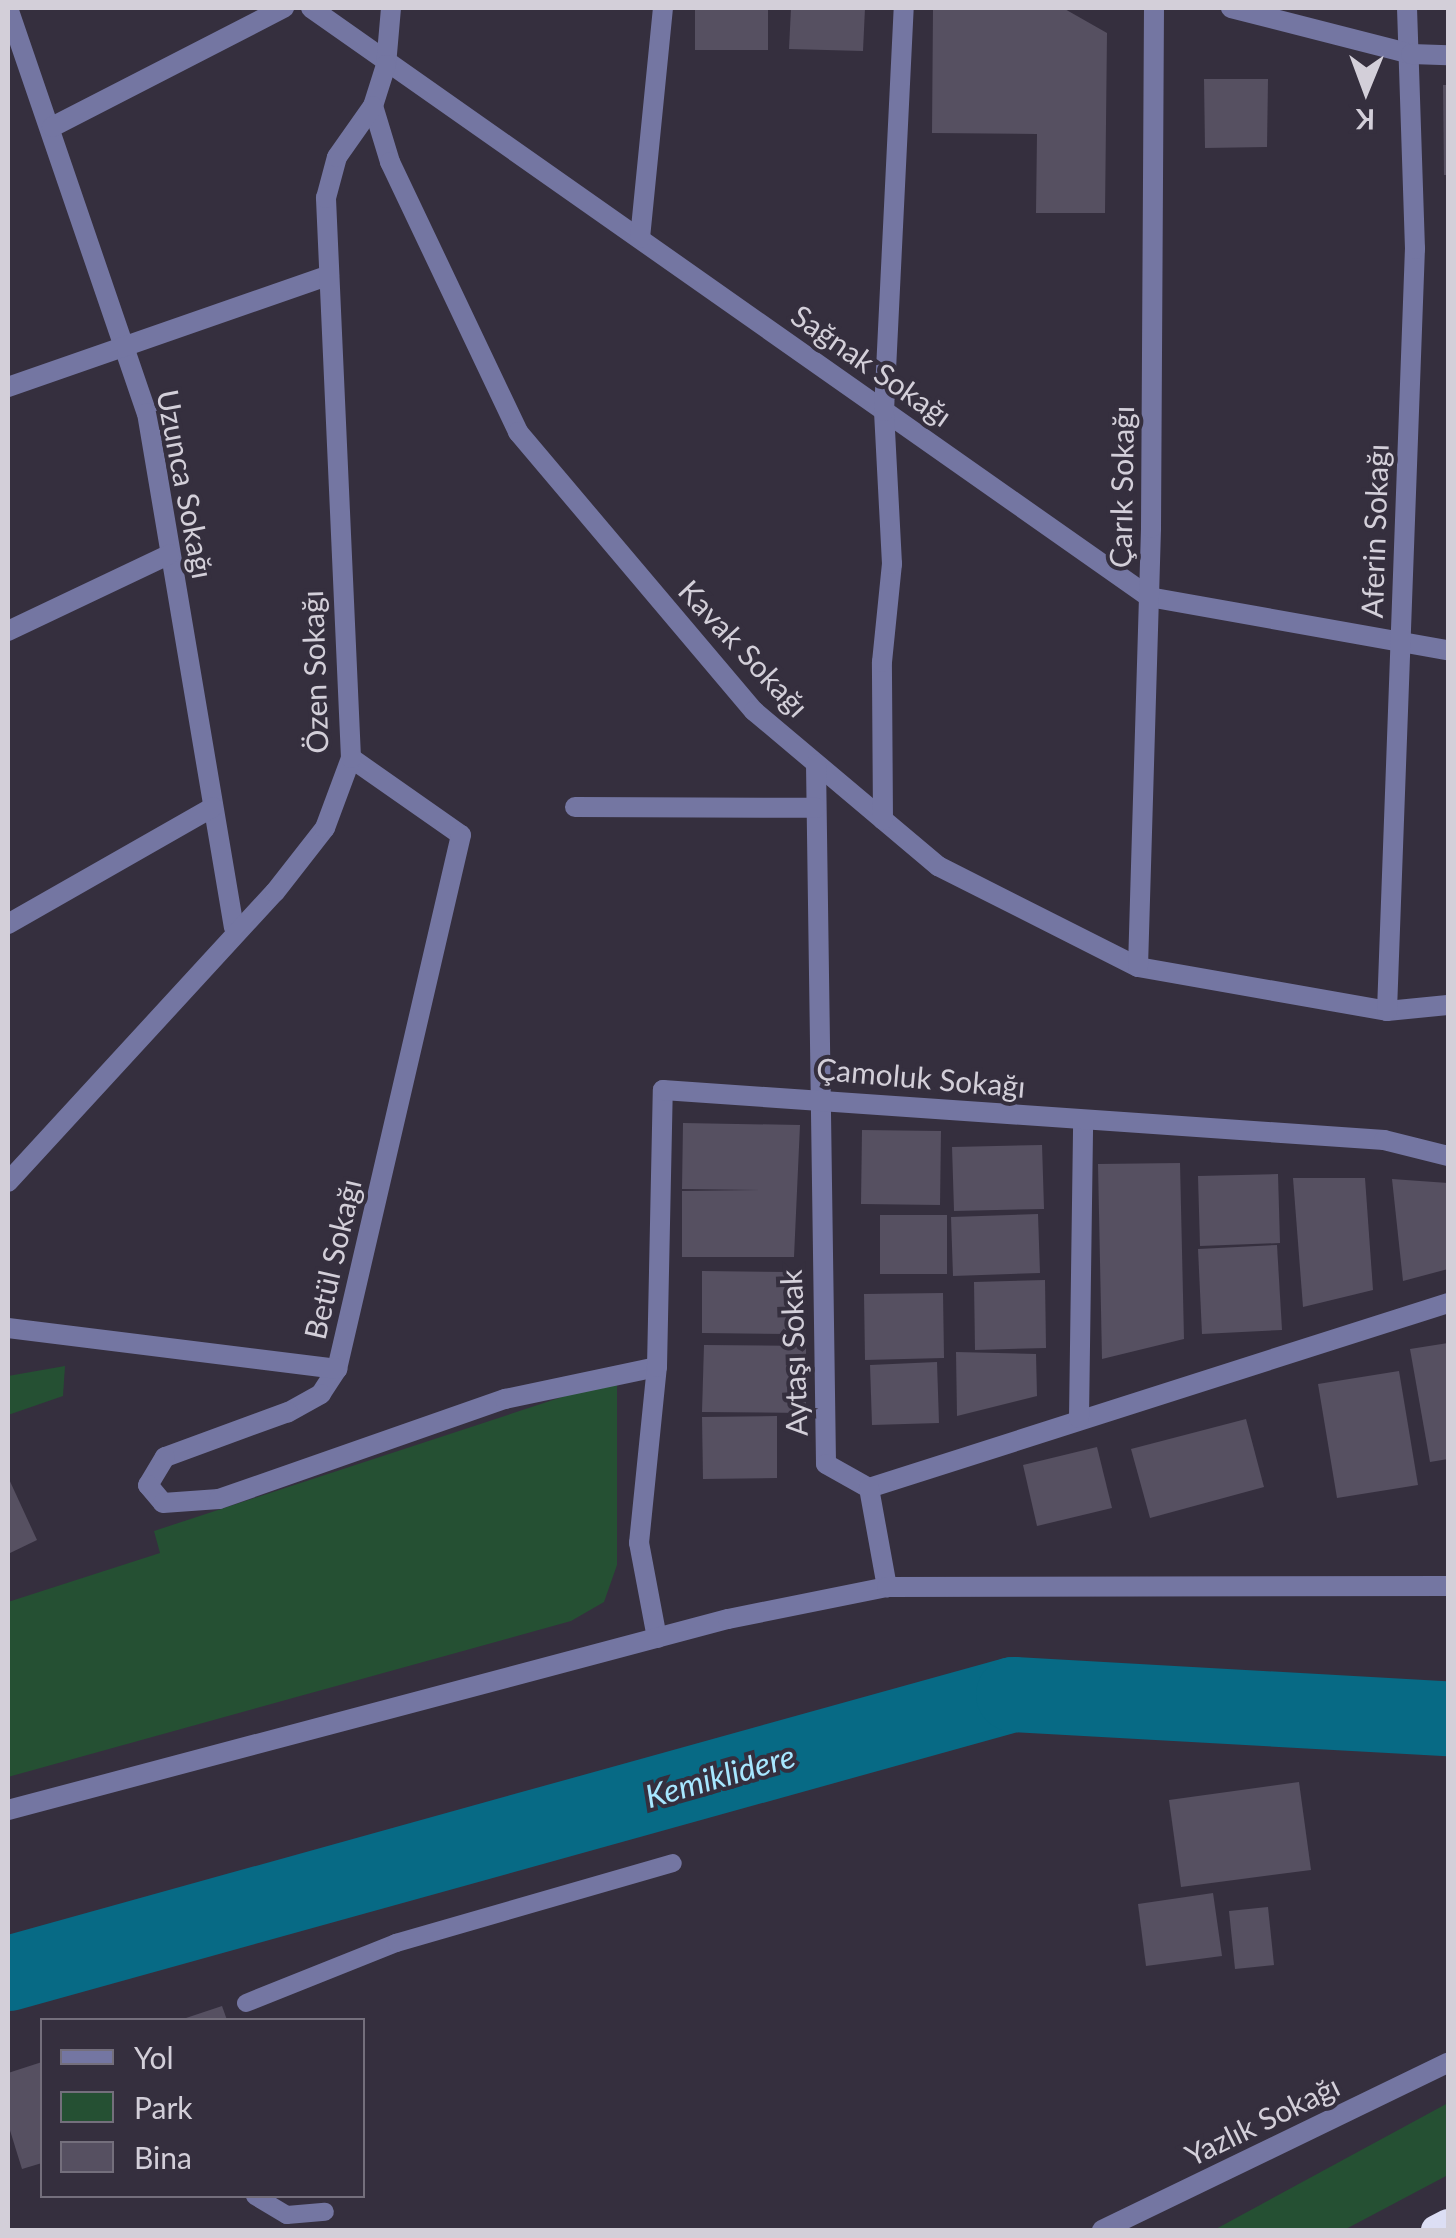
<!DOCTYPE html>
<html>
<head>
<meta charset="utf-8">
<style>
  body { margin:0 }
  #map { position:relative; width:1456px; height:2238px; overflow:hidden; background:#352f3e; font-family:Lato,sans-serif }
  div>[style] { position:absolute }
  .green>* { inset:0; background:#255033 }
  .river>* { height:75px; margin:-37.5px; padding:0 37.5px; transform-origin:37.5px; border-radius:37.5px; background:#076a85 }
  .building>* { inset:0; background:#565061 }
  .service>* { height:18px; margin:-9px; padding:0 9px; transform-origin:9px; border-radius:9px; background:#7476a2 }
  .minor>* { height:20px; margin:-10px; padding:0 10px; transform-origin:10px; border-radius:10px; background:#7476a2 }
  .tertiary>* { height:20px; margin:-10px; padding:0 10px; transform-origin:10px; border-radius:10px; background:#7476a2 }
  .motorway>* { height:30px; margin:-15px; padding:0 15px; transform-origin:15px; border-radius:15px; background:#dcdef4 }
  span { translate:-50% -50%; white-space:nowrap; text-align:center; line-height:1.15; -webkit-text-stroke:8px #352f3e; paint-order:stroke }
  .street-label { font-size:30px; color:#d3cfd9 }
  .water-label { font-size:32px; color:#a7e7ff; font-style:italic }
  .frame { position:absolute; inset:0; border:10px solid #d3cfd9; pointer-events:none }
  .legend { position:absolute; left:40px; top:2018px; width:325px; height:180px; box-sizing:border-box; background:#352f3e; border:2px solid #746f7c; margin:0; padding:12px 18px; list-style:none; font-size:30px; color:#d3cfd9 }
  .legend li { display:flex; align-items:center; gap:20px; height:50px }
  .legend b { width:50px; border:2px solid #746f7c }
  .north { position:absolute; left:1316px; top:40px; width:100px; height:100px; -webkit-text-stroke:8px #352f3e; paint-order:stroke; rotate:181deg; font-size:28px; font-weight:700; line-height:40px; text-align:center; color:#d3cfd9 }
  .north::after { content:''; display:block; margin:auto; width:35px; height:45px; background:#d3cfd9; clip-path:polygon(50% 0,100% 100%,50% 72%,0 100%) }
</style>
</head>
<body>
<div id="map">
  <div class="green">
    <div style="clip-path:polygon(65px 1366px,63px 1396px,8px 1415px,8px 1376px)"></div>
    <div style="clip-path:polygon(617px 1379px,617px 1565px,604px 1602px,571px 1621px,8px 1777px,8px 1602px,160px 1553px,154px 1531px)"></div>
    <div style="clip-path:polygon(1448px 2103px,1448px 2175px,1344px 2230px,1214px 2230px)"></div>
  </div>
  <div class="river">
    <div style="left:8px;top:1973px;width:1043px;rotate:-15.52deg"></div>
    <div style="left:1013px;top:1694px;width:436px;rotate:3.2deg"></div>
  </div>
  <div class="building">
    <div style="clip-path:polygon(695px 8px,768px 8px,768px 50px,695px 50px)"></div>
    <div style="clip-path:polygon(791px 8px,865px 8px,863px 51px,789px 49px)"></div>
    <div style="clip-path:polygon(933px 8px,1063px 8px,1107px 33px,1105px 213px,1036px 213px,1037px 134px,932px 133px)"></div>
    <div style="clip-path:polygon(1204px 79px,1268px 79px,1267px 147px,1205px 148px)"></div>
    <div style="clip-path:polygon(1443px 85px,1448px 85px,1448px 175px,1444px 175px)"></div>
    <div style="clip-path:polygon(683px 1123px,800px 1125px,794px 1257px,682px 1257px,682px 1191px,760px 1190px,682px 1189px)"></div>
    <div style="clip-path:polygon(862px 1130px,941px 1131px,940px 1205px,861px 1204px)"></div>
    <div style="clip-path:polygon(1042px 1145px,1044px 1209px,954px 1211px,952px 1147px)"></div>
    <div style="clip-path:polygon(1180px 1163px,1184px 1339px,1102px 1359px,1098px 1164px)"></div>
    <div style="clip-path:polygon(1278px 1174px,1280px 1243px,1200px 1246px,1198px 1176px)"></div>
    <div style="clip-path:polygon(1293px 1178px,1365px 1178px,1373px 1290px,1303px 1307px)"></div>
    <div style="clip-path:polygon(1392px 1179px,1448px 1183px,1448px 1269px,1403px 1281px)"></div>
    <div style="clip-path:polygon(1038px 1214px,1040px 1273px,953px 1276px,951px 1217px)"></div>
    <div style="clip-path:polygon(880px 1215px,947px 1215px,947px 1274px,880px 1274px)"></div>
    <div style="clip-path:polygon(1277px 1245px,1282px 1330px,1202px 1334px,1198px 1249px)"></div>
    <div style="clip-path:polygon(702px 1271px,789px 1272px,788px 1334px,702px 1333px)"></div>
    <div style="clip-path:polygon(1045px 1280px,1046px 1348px,975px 1350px,974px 1282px)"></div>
    <div style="clip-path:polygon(943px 1293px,944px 1358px,865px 1360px,864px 1294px)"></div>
    <div style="clip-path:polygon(1448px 1343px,1448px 1459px,1430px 1462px,1410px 1349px)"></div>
    <div style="clip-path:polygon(704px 1345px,806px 1346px,806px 1413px,702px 1412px)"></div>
    <div style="clip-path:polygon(956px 1352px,1036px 1354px,1037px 1396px,957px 1416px)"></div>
    <div style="clip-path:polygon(937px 1362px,939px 1423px,872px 1425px,870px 1365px)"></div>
    <div style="clip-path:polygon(1399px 1371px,1418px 1485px,1337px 1498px,1318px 1384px)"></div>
    <div style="clip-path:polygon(777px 1416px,777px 1478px,703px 1479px,702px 1417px)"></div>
    <div style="clip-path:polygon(1246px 1419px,1264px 1487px,1150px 1518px,1131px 1449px)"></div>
    <div style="clip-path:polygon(1097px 1447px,1112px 1508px,1037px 1526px,1023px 1465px)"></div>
    <div style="clip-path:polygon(8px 1477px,37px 1540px,8px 1554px)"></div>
    <div style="clip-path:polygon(1299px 1782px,1311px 1870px,1181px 1887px,1169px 1800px)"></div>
    <div style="clip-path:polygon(1213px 1893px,1222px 1956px,1146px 1966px,1138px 1904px)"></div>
    <div style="clip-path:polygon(1268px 1907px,1274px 1965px,1235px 1969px,1229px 1911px)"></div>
    <div style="clip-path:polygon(222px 2006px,227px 2020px,180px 2020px)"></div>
    <div style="clip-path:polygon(42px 2062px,42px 2163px,22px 2169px,8px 2124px,8px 2073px)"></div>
  </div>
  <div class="service">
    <div style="left:246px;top:2003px;width:162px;rotate:-21.8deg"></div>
    <div style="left:396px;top:1943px;width:288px;rotate:-16.1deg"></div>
    <div style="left:255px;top:2196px;width:37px;rotate:31deg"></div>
    <div style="left:287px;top:2215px;width:38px;rotate:-5deg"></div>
  </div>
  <div class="minor">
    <div style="left:8px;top:8px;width:428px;rotate:71.1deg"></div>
    <div style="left:147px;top:413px;width:522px;rotate:80.41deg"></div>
    <div style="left:311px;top:8px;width:1024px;rotate:35.1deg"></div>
    <div style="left:1149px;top:597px;width:304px;rotate:10.1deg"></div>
    <div style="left:391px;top:8px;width:57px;rotate:95deg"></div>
    <div style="left:386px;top:65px;width:43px;rotate:107.6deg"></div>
    <div style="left:373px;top:106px;width:59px;rotate:73.1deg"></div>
    <div style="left:390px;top:162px;width:299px;rotate:64.6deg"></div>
    <div style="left:518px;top:432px;width:365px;rotate:49.8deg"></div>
    <div style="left:754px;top:711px;width:241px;rotate:40.1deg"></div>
    <div style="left:938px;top:866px;width:224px;rotate:26.8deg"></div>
    <div style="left:1138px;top:967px;width:253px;rotate:10deg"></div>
    <div style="left:1387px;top:1011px;width:61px;rotate:-5.6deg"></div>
    <div style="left:52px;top:127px;width:261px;rotate:-27.2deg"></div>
    <div style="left:640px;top:238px;width:231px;rotate:-84.3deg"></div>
    <div style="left:8px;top:387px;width:340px;rotate:-19.2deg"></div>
    <div style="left:8px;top:631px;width:179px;rotate:-25.4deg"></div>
    <div style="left:351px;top:758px;width:134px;rotate:35deg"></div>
    <div style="left:461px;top:835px;width:548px;rotate:103.07deg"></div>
    <div style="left:337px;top:1369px;width:30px;rotate:123deg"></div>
    <div style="left:321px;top:1394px;width:38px;rotate:151deg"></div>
    <div style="left:288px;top:1412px;width:131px;rotate:159.9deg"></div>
    <div style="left:165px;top:1457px;width:33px;rotate:121deg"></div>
    <div style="left:148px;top:1485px;width:23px;rotate:50deg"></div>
    <div style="left:163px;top:1503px;width:56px;rotate:-4.1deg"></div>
    <div style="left:219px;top:1499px;width:303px;rotate:-19.3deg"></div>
    <div style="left:505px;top:1399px;width:155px;rotate:-11.9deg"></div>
    <div style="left:816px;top:764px;width:700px;rotate:89.18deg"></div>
    <div style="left:826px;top:1464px;width:49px;rotate:29.2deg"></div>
    <div style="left:869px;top:1488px;width:608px;rotate:-17.72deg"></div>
    <div style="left:575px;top:807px;width:241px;rotate:0.2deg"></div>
    <div style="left:883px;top:820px;width:158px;rotate:-90.4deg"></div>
    <div style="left:882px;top:662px;width:99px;rotate:-84.2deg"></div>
    <div style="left:892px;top:564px;width:153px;rotate:-93deg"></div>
    <div style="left:884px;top:411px;width:403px;rotate:-87.2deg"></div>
    <div style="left:8px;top:924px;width:236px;rotate:-29.7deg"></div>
    <div style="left:1138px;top:967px;width:439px;rotate:-88.3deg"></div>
    <div style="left:1151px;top:528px;width:520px;rotate:-89.67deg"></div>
    <div style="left:1387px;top:1011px;width:763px;rotate:-87.9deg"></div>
    <div style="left:1415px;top:249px;width:241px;rotate:-91.9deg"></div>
    <div style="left:8px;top:1182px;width:394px;rotate:-47.4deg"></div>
    <div style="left:275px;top:892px;width:81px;rotate:-52deg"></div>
    <div style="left:325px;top:828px;width:75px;rotate:-69.6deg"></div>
    <div style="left:351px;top:758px;width:561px;rotate:-92.56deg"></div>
    <div style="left:326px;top:198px;width:42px;rotate:-75deg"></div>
    <div style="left:337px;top:157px;width:62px;rotate:-54.8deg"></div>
    <div style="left:8px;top:1328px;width:332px;rotate:7.1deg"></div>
    <div style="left:1079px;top:1418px;width:295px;rotate:-89.2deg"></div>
    <div style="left:869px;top:1488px;width:101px;rotate:79.7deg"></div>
    <div style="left:657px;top:1638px;width:97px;rotate:-100.7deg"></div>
    <div style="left:639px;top:1543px;width:177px;rotate:-84.2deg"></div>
    <div style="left:657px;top:1367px;width:277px;rotate:-88.8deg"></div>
    <div style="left:663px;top:1090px;width:723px;rotate:3.97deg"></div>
    <div style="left:1384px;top:1140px;width:66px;rotate:14deg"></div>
    <div style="left:8px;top:1810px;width:745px;rotate:-14.86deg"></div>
    <div style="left:728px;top:1619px;width:162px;rotate:-11.4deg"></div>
    <div style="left:887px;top:1587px;width:561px;rotate:-0.1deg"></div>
  </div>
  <div class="tertiary">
    <div style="left:1231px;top:8px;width:186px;rotate:14.3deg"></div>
    <div style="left:1411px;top:54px;width:37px;rotate:2deg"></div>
    <div style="left:1102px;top:2230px;width:384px;rotate:-25.8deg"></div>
  </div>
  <div class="motorway">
    <div style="left:1436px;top:2230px;width:13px;rotate:-27deg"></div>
  </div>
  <div class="street-label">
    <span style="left:872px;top:365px;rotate:35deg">Sağnak Sokağı</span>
    <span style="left:186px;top:484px;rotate:79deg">Uzunca Sokağı</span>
    <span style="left:1121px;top:487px;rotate:-89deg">Çarık Sokağı</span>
    <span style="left:1374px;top:531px;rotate:-88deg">Aferin Sokağı</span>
    <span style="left:744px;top:648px;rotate:47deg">Kavak Sokağı</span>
    <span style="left:314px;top:672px;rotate:-92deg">Özen Sokağı</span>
    <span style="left:921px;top:1077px;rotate:5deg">Çamoluk Sokağı</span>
    <span style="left:332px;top:1259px;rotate:-77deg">Betül Sokağı</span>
    <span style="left:793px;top:1353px;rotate:-92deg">Aytaşı Sokak</span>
    <span style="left:1262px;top:2120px;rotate:-26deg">Yazlık Sokağı</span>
  </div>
  <div class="water-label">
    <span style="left:720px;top:1776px;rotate:-16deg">Kemiklidere</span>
  </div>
  <div class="frame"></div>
  <ul class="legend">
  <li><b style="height:12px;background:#7476a2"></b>Yol</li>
  <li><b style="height:28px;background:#255033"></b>Park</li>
  <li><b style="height:28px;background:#565061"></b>Bina</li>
  </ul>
  <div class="north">K</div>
</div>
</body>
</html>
